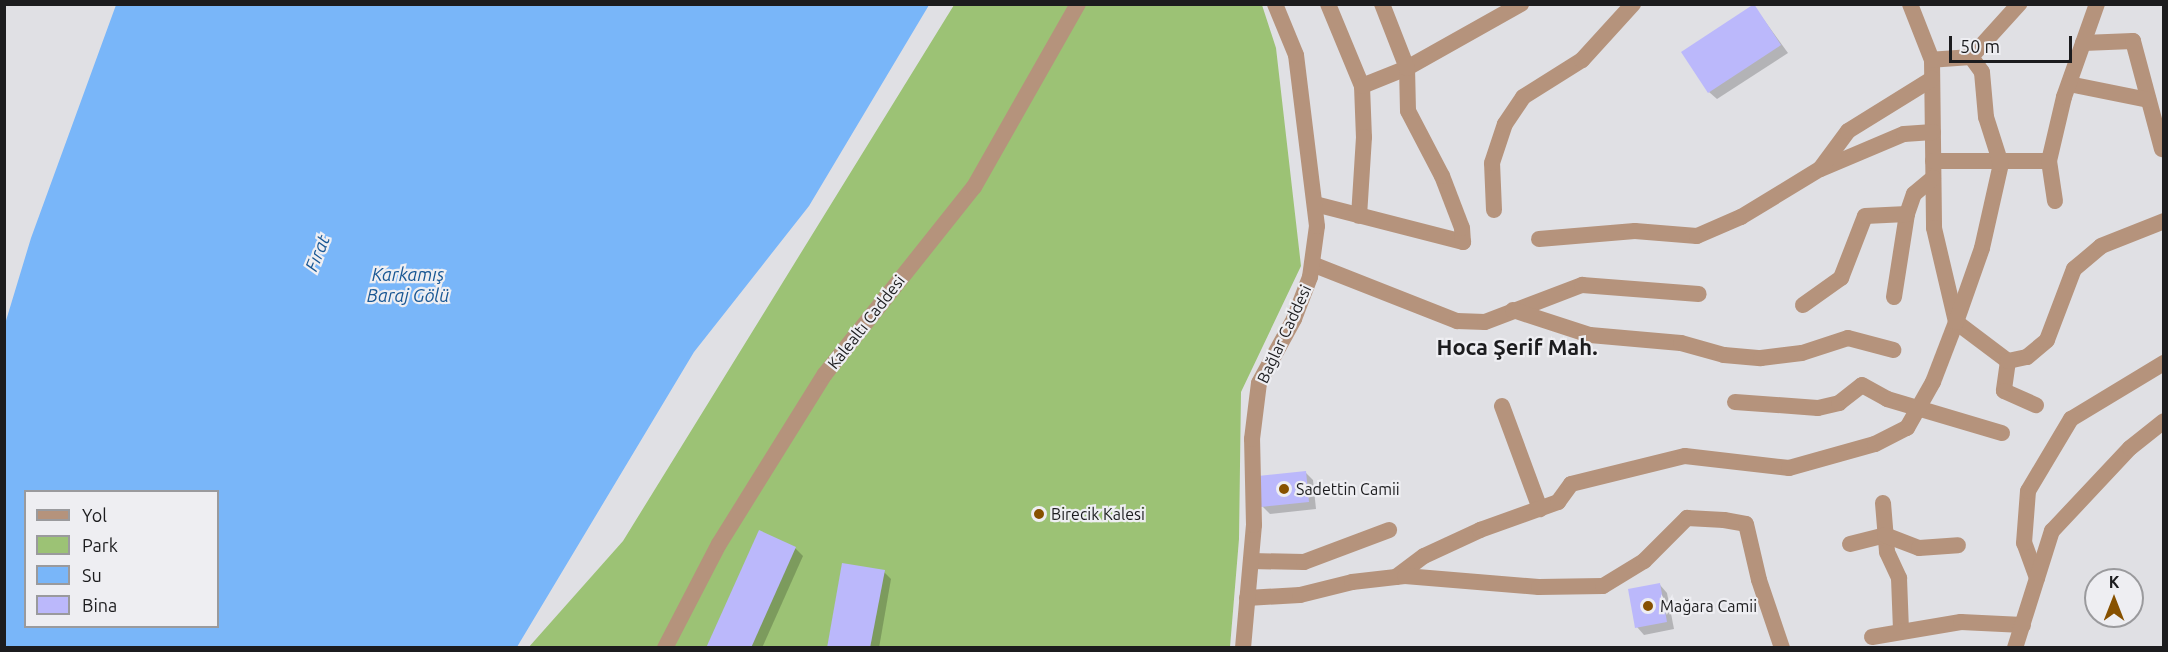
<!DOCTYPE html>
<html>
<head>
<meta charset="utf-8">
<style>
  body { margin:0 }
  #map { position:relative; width:2168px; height:652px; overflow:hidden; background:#e0e0e4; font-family:Ubuntu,sans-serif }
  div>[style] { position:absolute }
  .green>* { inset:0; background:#9cc275 }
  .water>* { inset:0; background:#79b6f9 }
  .shadow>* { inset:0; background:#0003 }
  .building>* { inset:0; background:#bbb8fb }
  .minor>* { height:16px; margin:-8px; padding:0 8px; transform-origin:8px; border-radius:8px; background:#b5937c }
  .dots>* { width:16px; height:16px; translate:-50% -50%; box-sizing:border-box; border:3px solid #eeeef2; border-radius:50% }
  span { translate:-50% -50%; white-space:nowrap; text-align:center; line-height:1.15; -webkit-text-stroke:4.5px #eeeef2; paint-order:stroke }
  .street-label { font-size:16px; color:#1c1c1e }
  .poi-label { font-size:16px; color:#1c1c1e }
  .left { translate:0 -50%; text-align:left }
  .water-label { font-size:18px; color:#185794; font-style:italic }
  .district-label { font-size:22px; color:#1c1c1e; font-weight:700 }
  .frame { position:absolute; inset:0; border:6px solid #1c1c1e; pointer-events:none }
  .legend { position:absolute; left:24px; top:490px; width:195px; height:138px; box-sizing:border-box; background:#eeeef2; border:2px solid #9a9a9d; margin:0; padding:8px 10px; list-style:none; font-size:18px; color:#1c1c1e }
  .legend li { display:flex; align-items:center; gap:12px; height:30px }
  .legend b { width:30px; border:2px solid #9a9a9d }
  .north { position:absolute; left:2084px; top:568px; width:60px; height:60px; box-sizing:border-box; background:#eeeef2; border:2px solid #9a9a9d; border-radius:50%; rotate:0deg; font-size:16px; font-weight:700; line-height:24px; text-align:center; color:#1c1c1e }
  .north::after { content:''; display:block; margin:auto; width:21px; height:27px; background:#875100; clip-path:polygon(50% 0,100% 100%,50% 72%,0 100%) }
  .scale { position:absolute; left:1949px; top:36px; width:123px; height:27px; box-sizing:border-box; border:3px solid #1c1c1e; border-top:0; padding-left:8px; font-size:18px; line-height:21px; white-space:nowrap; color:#1c1c1e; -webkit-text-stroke:4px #eeeef2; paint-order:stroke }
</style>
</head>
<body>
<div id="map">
  <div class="green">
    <div style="clip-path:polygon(954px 5px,1262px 5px,1276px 48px,1301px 266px,1241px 392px,1239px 539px,1230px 647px,528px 648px,623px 541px)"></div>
  </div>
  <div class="water">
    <div style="clip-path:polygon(evenodd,116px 5px,116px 4px,929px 5px,809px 206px,694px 352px,517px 647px,5px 647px,5px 324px,31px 238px,116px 5px,26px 492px,218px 492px,218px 626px,26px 626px,26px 492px)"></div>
  </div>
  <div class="shadow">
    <div style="clip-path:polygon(1754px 6px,1788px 53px,1717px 99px,1709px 92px)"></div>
    <div style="clip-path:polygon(1306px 473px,1313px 480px,1316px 509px,1270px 514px,1262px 506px)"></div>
    <div style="clip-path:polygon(759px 532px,795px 548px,803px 556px,762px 648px,707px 648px)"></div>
    <div style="clip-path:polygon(884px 572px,891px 579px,879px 648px,828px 648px)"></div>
    <div style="clip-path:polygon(1660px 585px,1667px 593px,1674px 629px,1644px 635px,1637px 627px)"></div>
  </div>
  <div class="building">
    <div style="clip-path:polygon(1754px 4px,1781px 45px,1708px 93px,1681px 52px)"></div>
    <div style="clip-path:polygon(1306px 471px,1309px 502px,1261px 507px,1258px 476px)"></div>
    <div style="clip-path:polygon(759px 530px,796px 547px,751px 648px,706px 648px)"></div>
    <div style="clip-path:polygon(842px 563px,885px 570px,870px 648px,827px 648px)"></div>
    <div style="clip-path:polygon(1660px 583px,1667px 622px,1635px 628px,1628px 589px)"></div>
  </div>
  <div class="minor">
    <div style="left:1328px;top:4px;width:89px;rotate:67.5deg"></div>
    <div style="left:1362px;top:86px;width:51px;rotate:87.8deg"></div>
    <div style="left:1364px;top:137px;width:79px;rotate:93.6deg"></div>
    <div style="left:1910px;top:4px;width:60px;rotate:68.6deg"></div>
    <div style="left:1932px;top:60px;width:168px;rotate:89.3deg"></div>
    <div style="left:1934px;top:228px;width:97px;rotate:76.8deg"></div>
    <div style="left:1956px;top:322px;width:65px;rotate:36.9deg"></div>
    <div style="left:2008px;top:361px;width:30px;rotate:98deg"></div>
    <div style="left:2004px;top:391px;width:35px;rotate:24deg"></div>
    <div style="left:2083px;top:43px;width:50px;rotate:-2.3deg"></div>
    <div style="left:2133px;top:41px;width:112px;rotate:75deg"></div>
    <div style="left:1971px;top:57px;width:72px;rotate:-47.8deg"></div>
    <div style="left:2069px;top:84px;width:81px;rotate:11.4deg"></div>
    <div style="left:1362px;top:86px;width:48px;rotate:-21.8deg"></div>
    <div style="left:1407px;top:68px;width:131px;rotate:-29.3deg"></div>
    <div style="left:1933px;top:161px;width:116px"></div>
    <div style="left:1821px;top:169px;width:90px;rotate:-22.9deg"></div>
    <div style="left:1904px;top:134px;width:29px;rotate:-4deg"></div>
    <div style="left:2055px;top:201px;width:40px;rotate:-98.5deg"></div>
    <div style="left:2049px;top:161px;width:66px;rotate:-76.8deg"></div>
    <div style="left:2064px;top:97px;width:99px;rotate:-70.5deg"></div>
    <div style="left:1315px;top:204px;width:153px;rotate:14.4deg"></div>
    <div style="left:1463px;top:242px;width:14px;rotate:-94deg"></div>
    <div style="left:1462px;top:228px;width:56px;rotate:-111deg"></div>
    <div style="left:1442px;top:176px;width:73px;rotate:-117.6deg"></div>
    <div style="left:1408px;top:111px;width:43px;rotate:-91.3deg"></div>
    <div style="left:1407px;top:68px;width:69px;rotate:-111.3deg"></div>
    <div style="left:1494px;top:210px;width:47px;rotate:-92.4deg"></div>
    <div style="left:1492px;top:163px;width:41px;rotate:-71.6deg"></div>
    <div style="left:1505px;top:124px;width:32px;rotate:-56deg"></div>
    <div style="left:1523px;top:97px;width:70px;rotate:-32.1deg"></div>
    <div style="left:1582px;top:60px;width:76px;rotate:-47.7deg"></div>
    <div style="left:1539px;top:239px;width:96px;rotate:-4.8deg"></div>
    <div style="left:1635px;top:231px;width:62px;rotate:4.6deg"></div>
    <div style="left:1697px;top:236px;width:48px;rotate:-23.4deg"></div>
    <div style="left:1741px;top:217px;width:92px;rotate:-31.3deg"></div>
    <div style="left:1820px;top:169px;width:47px;rotate:-53.6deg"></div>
    <div style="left:1848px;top:131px;width:99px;rotate:-31.8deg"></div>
    <div style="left:1312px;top:264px;width:156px;rotate:21.5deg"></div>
    <div style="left:1457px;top:321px;width:28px;rotate:2deg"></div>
    <div style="left:1485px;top:322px;width:104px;rotate:-20.9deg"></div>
    <div style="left:1582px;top:285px;width:117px;rotate:4.4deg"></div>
    <div style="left:1894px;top:297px;width:84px;rotate:-81.1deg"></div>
    <div style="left:1907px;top:214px;width:21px;rotate:-71deg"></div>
    <div style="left:1914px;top:194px;width:25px;rotate:-40deg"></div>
    <div style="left:1803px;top:305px;width:47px;rotate:-35.4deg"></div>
    <div style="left:1841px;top:278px;width:66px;rotate:-68.8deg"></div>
    <div style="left:1865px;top:216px;width:42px;rotate:-2.7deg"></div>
    <div style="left:1513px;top:310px;width:81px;rotate:18deg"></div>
    <div style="left:1590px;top:335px;width:91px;rotate:5deg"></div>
    <div style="left:1681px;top:343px;width:45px;rotate:15.6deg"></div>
    <div style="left:1724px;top:355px;width:37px;rotate:5deg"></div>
    <div style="left:1761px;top:358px;width:41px;rotate:-7deg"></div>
    <div style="left:1802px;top:353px;width:48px;rotate:-18.1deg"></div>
    <div style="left:1848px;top:338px;width:47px;rotate:14.9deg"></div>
    <div style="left:2008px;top:361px;width:19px;rotate:-12deg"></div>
    <div style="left:2027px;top:357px;width:26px;rotate:-40deg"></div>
    <div style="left:2047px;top:340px;width:76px;rotate:-69.2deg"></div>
    <div style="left:2074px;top:269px;width:35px;rotate:-40deg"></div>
    <div style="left:2101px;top:246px;width:68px;rotate:-21.6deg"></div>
    <div style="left:1735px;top:402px;width:83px;rotate:4.1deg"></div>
    <div style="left:1818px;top:408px;width:22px;rotate:-13deg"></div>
    <div style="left:1839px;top:403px;width:29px;rotate:-38deg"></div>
    <div style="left:1862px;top:385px;width:29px;rotate:29deg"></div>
    <div style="left:1887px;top:399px;width:120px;rotate:16.5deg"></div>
    <div style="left:1502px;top:406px;width:110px;rotate:69.7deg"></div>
    <div style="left:1883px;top:503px;width:49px;rotate:85.3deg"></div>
    <div style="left:1887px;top:552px;width:29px;rotate:65deg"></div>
    <div style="left:1899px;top:578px;width:53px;rotate:87.8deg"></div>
    <div style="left:1850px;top:544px;width:36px;rotate:-14deg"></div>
    <div style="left:1885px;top:535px;width:36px;rotate:21deg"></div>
    <div style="left:1919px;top:548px;width:39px;rotate:-4deg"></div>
    <div style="left:1251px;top:561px;width:53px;rotate:1.1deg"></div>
    <div style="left:1304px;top:562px;width:91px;rotate:-20.6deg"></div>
    <div style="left:1396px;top:577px;width:35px;rotate:-37deg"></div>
    <div style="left:1424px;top:556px;width:62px;rotate:-24.9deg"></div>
    <div style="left:1480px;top:530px;width:83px;rotate:-19.7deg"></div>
    <div style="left:1558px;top:502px;width:22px;rotate:-54deg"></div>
    <div style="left:1571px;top:484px;width:117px;rotate:-13.8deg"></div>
    <div style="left:1685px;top:456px;width:105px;rotate:6.6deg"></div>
    <div style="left:1789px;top:468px;width:89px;rotate:-15.6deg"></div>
    <div style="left:1875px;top:444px;width:36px;rotate:-27deg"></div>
    <div style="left:1907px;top:428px;width:53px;rotate:-60.5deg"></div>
    <div style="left:1933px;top:382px;width:64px;rotate:-69deg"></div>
    <div style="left:1956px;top:322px;width:78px;rotate:-70.6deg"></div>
    <div style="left:1982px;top:248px;width:86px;rotate:-77.3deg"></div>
    <div style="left:2001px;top:164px;width:49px;rotate:-107.7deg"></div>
    <div style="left:1986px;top:117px;width:45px;rotate:-95.1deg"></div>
    <div style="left:1982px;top:72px;width:19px;rotate:-126deg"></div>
    <div style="left:1971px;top:57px;width:39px;rotate:176deg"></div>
    <div style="left:2037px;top:578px;width:37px;rotate:-110deg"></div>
    <div style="left:2024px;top:543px;width:52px;rotate:-85.6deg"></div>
    <div style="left:2028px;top:491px;width:84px;rotate:-59.2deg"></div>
    <div style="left:2071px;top:419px;width:109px;rotate:-31.1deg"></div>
    <div style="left:1247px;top:598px;width:53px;rotate:-3.2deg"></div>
    <div style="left:1300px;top:595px;width:54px;rotate:-14deg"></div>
    <div style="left:1352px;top:582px;width:53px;rotate:-6.5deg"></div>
    <div style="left:1405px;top:576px;width:134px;rotate:4.7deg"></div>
    <div style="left:1539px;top:587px;width:64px;rotate:-0.9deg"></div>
    <div style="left:1603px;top:586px;width:48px;rotate:-31.4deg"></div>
    <div style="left:1644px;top:561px;width:61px;rotate:-45deg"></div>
    <div style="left:1687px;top:518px;width:37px;rotate:3deg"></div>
    <div style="left:1724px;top:520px;width:22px;rotate:10deg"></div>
    <div style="left:1746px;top:524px;width:57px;rotate:76.9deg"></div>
    <div style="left:1759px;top:580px;width:72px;rotate:71.3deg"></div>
    <div style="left:1872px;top:637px;width:90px;rotate:-9.6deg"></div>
    <div style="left:1961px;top:622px;width:62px;rotate:2.8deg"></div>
    <div style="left:665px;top:648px;width:117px;rotate:-62.6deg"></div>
    <div style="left:719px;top:544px;width:200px;rotate:-58.1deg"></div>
    <div style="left:825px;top:374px;width:239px;rotate:-51.5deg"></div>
    <div style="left:974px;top:187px;width:210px;rotate:-60.4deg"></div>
    <div style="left:1243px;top:648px;width:123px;rotate:-84.9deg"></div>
    <div style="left:1254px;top:525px;width:86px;rotate:-91.3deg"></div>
    <div style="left:1252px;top:439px;width:56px;rotate:-82.9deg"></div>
    <div style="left:1259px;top:383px;width:73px;rotate:-61.3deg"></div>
    <div style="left:1294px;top:319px;width:45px;rotate:-69.1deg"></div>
    <div style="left:1310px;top:277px;width:51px;rotate:-82.2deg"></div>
    <div style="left:1317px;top:226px;width:172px;rotate:-97deg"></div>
    <div style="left:1296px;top:55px;width:55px;rotate:-112.4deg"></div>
    <div style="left:2015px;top:648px;width:123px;rotate:-72.5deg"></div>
    <div style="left:2052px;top:531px;width:114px;rotate:-46.8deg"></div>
    <div style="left:2130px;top:448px;width:43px;rotate:-38.5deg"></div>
  </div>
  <div class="dots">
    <div style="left:1284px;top:489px;background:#875100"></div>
    <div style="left:1039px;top:514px;background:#875100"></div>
    <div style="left:1648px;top:606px;background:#875100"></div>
  </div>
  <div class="street-label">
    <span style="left:866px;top:322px;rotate:-52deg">Kalealtı Caddesi</span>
    <span style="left:1284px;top:334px;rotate:-65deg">Bağlar Caddesi</span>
  </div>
  <div class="poi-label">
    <span class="left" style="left:1296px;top:489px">Sadettin Camii</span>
    <span class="left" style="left:1051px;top:514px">Birecik Kalesi</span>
    <span class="left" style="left:1660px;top:606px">Mağara Camii</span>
  </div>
  <div class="water-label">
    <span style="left:317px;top:253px;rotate:-68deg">Fırat</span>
    <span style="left:408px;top:285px">Karkamış<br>Baraj Gölü</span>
  </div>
  <div class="district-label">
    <span style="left:1517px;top:347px">Hoca Şerif Mah.</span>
  </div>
  <div class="frame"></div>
  <ul class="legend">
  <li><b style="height:8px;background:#b5937c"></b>Yol</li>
  <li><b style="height:16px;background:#9cc275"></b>Park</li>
  <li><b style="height:16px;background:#79b6f9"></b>Su</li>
  <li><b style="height:16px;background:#bbb8fb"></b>Bina</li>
  </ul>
  <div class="north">K</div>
  <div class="scale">50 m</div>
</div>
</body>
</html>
